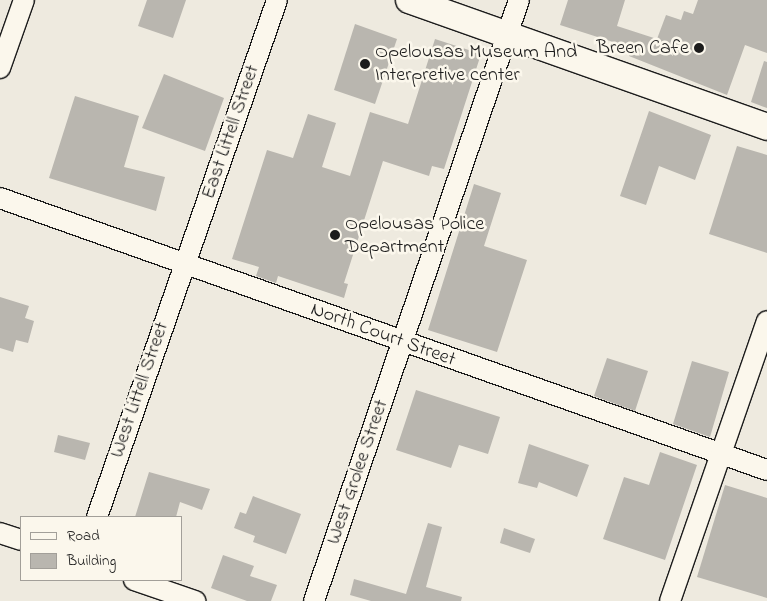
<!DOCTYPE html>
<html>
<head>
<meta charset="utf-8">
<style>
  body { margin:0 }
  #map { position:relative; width:767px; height:601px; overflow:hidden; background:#eeeadf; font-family:"Indie Flower",sans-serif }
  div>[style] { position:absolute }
  .building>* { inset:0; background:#b9b6af }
  .roads { filter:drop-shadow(1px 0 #1c1c1c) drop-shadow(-1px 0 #1c1c1c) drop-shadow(0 1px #1c1c1c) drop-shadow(0 -1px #1c1c1c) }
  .minor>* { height:20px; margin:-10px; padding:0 10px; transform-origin:10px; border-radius:10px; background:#fbf7ec }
  .major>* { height:26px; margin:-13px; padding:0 13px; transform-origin:13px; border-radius:13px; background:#fbf7ec }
  .dots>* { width:14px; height:14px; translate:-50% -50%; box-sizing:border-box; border:2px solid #fbf7ec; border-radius:50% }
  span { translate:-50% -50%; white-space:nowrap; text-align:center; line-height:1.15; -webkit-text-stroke:5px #fbf7ec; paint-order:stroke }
  .poi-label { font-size:20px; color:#1c1c1c }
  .right { translate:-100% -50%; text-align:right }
  .left { translate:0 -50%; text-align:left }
  .street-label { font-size:20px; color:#1c1c1c }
  .legend { position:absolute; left:20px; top:516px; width:162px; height:65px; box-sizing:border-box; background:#fbf7ec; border:1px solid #a29f99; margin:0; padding:6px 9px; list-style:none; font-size:15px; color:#1c1c1c }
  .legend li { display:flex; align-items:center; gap:10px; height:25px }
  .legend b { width:25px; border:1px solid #a29f99 }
</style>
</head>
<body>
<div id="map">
  <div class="building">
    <div style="clip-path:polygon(147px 0,186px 0,173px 38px,138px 26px)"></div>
    <div style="clip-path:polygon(568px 0,625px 0,617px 26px,657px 39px,666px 15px,681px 20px,684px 11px,693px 14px,698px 0,767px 0,767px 53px,745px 45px,727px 95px,629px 56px,632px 48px,560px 25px)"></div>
    <div style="clip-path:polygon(355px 24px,397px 39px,375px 104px,334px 90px)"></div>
    <div style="clip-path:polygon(435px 39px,481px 54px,444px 169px,432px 166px,429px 176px,383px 161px,344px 283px,348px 284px,344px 298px,278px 276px,276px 283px,256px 276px,259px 267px,232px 259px,267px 150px,293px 158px,308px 114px,336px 123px,322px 167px,350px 176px,370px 112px,408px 124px)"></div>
    <div style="clip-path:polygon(764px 61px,767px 62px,767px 108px,751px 102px)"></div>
    <div style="clip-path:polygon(164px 74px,224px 98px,205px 151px,142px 128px)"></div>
    <div style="clip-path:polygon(75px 96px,139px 116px,124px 167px,165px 177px,156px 211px,49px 178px)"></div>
    <div style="clip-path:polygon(649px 111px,711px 135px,695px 180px,659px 166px,646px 205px,620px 196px)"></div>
    <div style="clip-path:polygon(737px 146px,767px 155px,767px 253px,709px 234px)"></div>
    <div style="clip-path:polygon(474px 184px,501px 193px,484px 246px,527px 260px,497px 352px,428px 330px)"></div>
    <div style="clip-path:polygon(0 297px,29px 306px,25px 318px,34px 321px,28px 343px,16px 340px,13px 352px,0 348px)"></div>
    <div style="clip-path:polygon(607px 358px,648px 371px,635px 411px,594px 396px)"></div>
    <div style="clip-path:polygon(692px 361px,729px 372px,710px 437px,673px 424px)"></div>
    <div style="clip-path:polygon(416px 390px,500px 417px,488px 454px,459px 445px,451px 468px,396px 450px)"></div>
    <div style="clip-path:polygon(58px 435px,90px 443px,85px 460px,54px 452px)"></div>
    <div style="clip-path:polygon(529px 444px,589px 465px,577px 497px,539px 482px,537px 488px,518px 483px)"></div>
    <div style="clip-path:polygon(660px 452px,697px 465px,665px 560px,603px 539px,624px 477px,649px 485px)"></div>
    <div style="clip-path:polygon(149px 472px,210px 489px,202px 510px,180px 502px,176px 517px,135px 517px)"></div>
    <div style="clip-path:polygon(725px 485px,767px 498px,767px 598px,697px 577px)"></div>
    <div style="clip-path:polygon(253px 496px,301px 514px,286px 554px,253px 542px,255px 536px,234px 528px,240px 512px,246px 514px)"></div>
    <div style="clip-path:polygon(428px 523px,442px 527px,426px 587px,462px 597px,461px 601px,371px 601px,350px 595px,354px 579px,406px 594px)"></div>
    <div style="clip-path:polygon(504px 528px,535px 539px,530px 553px,500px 543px)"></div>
    <div style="clip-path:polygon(223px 555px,254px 566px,250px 576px,277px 585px,271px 601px,247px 601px,211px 588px)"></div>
  </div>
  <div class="roads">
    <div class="minor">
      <div style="left:0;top:68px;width:72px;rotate:-70.6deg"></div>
      <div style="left:0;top:198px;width:814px;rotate:19.53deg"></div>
      <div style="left:97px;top:517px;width:547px;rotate:-70.8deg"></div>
      <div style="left:0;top:533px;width:22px;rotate:18deg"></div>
      <div style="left:134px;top:580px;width:65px;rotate:19deg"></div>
      <div style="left:314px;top:601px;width:635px;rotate:-71.17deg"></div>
      <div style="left:670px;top:601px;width:296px;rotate:-70.9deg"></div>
    </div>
    <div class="major">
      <div style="left:409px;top:0;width:380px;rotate:19.5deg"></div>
    </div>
  </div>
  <div class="dots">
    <div style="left:699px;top:48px;background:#1c1c1c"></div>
    <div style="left:365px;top:64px;background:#1c1c1c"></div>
    <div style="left:335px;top:235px;background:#1c1c1c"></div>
  </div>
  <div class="poi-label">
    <span class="right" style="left:689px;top:48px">Breen Cafe</span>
    <span class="left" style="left:375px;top:64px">Opelousas Museum And<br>Interpretive center</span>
    <span class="left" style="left:345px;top:236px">Opelousas Police<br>Department</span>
  </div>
  <div class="street-label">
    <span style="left:231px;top:132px;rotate:-71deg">East Littell Street</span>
    <span style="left:383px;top:335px;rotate:20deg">North Court Street</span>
    <span style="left:140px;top:390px;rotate:-71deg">West Littell Street</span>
    <span style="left:358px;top:472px;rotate:-71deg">West Grolee Street</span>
  </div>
  <ul class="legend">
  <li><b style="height:6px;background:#fbf7ec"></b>Road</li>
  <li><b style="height:14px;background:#b9b6af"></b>Building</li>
  </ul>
</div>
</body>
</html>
